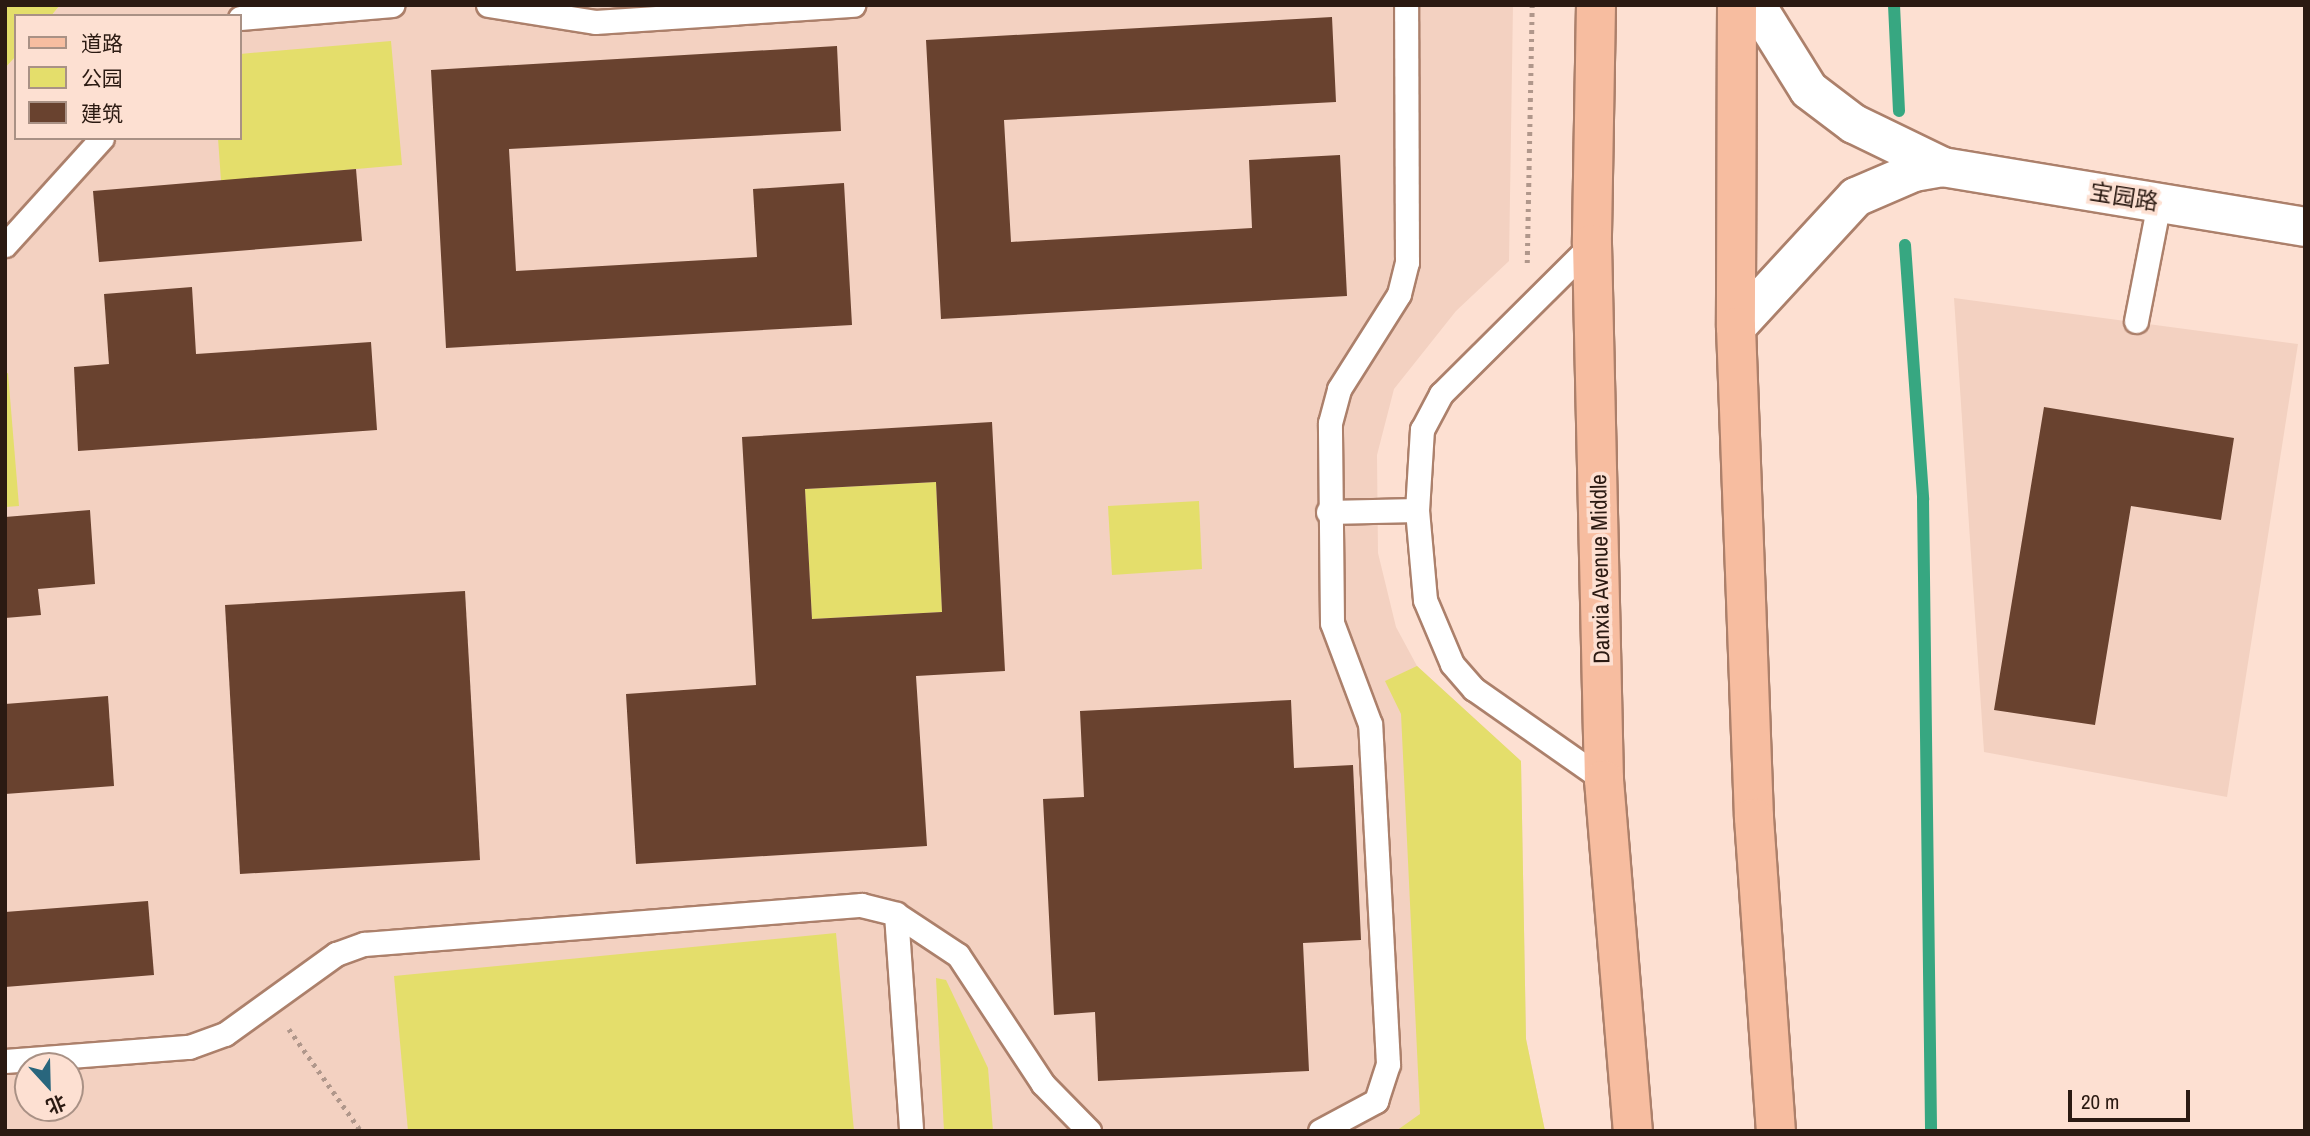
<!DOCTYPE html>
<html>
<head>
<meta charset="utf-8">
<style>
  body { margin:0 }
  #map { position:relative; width:2310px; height:1136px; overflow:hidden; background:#fde0d2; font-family:"Archivo Narrow","Noto Sans SC",sans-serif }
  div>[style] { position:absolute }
  .built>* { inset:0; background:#f3d1c1 }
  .green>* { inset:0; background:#e4de6b }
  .stream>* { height:12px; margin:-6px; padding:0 6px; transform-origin:6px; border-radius:6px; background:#37a781 }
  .building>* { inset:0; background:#69422f }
  .path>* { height:4.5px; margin-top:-2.25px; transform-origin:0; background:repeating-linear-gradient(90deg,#b0978b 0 3.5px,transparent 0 8.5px) }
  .roads { filter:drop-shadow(2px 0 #ac806b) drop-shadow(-2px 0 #ac806b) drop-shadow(0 2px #ac806b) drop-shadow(0 -2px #ac806b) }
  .lane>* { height:23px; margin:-11.5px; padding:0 11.5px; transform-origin:11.5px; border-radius:11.5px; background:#fff }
  .street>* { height:38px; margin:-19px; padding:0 19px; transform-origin:19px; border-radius:19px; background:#fff }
  .primary>* { height:38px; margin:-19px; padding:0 19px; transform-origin:19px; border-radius:19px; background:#f7bda0 }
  span { translate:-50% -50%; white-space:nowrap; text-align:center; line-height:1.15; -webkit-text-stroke:7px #fde0d2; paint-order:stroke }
  .street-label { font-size:23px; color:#2b1a12 }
  .frame { position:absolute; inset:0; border:7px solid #2b1a12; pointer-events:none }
  .legend { position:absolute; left:14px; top:14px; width:228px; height:126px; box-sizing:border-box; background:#fde0d2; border:2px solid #a99185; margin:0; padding:9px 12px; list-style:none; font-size:21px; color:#2b1a12 }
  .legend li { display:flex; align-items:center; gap:14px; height:35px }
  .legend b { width:35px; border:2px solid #a99185 }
  .north { position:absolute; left:14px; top:1052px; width:70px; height:70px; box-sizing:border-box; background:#fde0d2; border:2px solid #a99185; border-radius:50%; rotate:158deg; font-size:19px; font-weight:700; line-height:28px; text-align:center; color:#2b1a12 }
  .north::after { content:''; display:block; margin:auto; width:24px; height:32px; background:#29667d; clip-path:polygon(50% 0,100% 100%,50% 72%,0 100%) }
  .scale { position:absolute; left:2068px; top:1090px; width:122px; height:32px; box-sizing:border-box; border:4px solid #2b1a12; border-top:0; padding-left:9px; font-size:21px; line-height:24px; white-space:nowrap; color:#2b1a12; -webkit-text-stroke:5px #fde0d2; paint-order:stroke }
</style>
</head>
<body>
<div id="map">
  <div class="built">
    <div style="clip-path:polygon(evenodd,60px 5px,1513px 5px,1509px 261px,1456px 311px,1394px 389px,1377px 455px,1378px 553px,1396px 627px,1417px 666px,1521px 761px,1526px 1039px,1545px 1131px,5px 1131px,5px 68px,16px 56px,16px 138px,240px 138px,240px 16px,51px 16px,60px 5px,28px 1066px,70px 1066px,70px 1108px,28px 1108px,28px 1066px)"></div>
    <div style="clip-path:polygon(1954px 298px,2298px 344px,2227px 797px,1984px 752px)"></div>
  </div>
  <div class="green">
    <div style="clip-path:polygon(5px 5px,60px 5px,51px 16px,16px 16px,16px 56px,5px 68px)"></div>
    <div style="clip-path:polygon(391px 41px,402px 165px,221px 181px,218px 138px,240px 138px,240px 54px)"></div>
    <div style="clip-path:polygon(8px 373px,19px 506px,5px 507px,5px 374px)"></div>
    <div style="clip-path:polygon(936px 482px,942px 612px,812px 619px,805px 489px)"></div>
    <div style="clip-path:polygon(1199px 501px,1202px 569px,1112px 575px,1108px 506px)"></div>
    <div style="clip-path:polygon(1417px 666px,1521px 761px,1526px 1039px,1545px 1131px,1396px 1131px,1420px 1114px,1401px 714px,1385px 681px)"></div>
    <div style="clip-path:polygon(836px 933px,854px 1131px,408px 1131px,394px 976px)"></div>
    <div style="clip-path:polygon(936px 978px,946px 980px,988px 1068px,993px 1131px,944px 1131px)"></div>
  </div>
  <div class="stream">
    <div style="left:1894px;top:5px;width:106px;rotate:87.3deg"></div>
    <div style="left:1905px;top:245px;width:255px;rotate:85.9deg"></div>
    <div style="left:1923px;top:499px;width:632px;rotate:89.27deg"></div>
  </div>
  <div class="building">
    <div style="clip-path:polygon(1332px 17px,1336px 102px,1004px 120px,1011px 242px,1252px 228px,1249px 160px,1340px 155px,1347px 296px,941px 319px,926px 40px)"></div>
    <div style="clip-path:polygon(837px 46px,841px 131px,509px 149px,516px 271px,757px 257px,753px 189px,844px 183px,852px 325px,446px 348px,431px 70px)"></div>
    <div style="clip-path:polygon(356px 169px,362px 241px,99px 262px,93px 191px)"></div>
    <div style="clip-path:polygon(192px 287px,196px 354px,371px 342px,377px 430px,78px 451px,74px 367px,109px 364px,104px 294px)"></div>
    <div style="clip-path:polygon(2044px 407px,2234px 438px,2221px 520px,2131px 506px,2095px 725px,1994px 710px)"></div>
    <div style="clip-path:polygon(evenodd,992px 422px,1005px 671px,916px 676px,927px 846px,636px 864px,626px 694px,756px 685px,742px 437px,992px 422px,936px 482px,942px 612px,812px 619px,805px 489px,936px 482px)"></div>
    <div style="clip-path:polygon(90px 510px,95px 584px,38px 589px,41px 615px,5px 618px,5px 517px)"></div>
    <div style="clip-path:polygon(465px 591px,480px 860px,240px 874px,225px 605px)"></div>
    <div style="clip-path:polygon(108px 696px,114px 786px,5px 794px,5px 704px)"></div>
    <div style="clip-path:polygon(1291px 700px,1294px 768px,1353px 765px,1361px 940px,1303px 943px,1309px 1071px,1098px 1081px,1095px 1012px,1054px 1015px,1043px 799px,1084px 797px,1080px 711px)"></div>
    <div style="clip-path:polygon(148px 901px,154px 975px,5px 987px,5px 912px)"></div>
  </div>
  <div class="path">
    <div style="left:1527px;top:263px;width:258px;rotate:-88.9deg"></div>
    <div style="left:289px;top:1029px;width:125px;rotate:54.8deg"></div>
  </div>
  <div class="roads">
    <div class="lane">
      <div style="left:488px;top:5px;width:108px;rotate:9deg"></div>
      <div style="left:595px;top:22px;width:259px;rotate:-3.8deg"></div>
      <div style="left:240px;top:18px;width:153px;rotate:-4.9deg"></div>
      <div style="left:1592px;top:244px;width:213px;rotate:135.2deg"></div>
      <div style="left:1441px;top:394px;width:40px;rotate:118deg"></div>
      <div style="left:1422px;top:429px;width:81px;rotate:93.5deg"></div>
      <div style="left:1417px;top:510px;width:90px;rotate:84.9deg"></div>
      <div style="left:1425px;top:600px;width:69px;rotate:67.1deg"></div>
      <div style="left:1452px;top:664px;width:33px;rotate:49deg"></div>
      <div style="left:1474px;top:689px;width:159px;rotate:35deg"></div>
      <div style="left:5px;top:245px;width:144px;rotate:-47.8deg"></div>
      <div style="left:2136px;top:321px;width:120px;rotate:-79deg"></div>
      <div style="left:1328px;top:512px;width:89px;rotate:-1.3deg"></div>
      <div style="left:896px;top:914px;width:218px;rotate:86deg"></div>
      <div style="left:5px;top:1061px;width:185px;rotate:-4.4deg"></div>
      <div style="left:189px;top:1047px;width:38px;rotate:-20deg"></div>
      <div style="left:225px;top:1034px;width:137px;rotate:-35.8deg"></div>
      <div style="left:336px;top:954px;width:30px;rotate:-20deg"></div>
      <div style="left:364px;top:944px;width:499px;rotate:-4.5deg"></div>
      <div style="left:861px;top:905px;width:36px;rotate:14deg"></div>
      <div style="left:896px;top:914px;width:74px;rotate:33.5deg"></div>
      <div style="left:958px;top:955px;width:154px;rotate:56.6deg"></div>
      <div style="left:1043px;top:1084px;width:66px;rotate:45.6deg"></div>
      <div style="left:1320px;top:1131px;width:64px;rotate:-28.2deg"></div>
      <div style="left:1376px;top:1101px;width:39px;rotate:-72deg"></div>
      <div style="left:1388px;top:1064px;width:340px;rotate:-93deg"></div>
      <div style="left:1370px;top:724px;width:108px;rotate:-110.6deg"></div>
      <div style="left:1332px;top:623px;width:200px;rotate:-90.6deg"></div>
      <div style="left:1330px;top:423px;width:35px;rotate:-75deg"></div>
      <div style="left:1339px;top:389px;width:112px;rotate:-57.7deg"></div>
      <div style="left:1399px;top:294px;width:33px;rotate:-76deg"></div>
      <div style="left:1407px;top:262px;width:257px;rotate:-90.2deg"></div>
    </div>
    <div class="street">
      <div style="left:1756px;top:5px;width:100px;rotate:58.1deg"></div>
      <div style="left:1809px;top:90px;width:56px;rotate:37.1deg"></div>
      <div style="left:1854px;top:124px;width:99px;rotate:25.8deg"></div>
      <div style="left:1943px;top:167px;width:367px;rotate:9.4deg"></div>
      <div style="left:1736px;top:327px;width:177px;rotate:-47.3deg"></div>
      <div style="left:1856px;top:197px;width:63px;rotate:-23.3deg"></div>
      <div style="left:1914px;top:172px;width:29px;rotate:-10deg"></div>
    </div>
    <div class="primary">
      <div style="left:1596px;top:5px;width:239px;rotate:91deg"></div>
      <div style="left:1592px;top:244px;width:536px;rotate:88.72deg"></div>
      <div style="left:1604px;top:780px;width:352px;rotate:85.3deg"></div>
      <div style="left:1737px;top:5px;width:322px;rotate:90.2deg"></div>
      <div style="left:1736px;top:327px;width:491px;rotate:87.9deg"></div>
      <div style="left:1754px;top:818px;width:314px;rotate:86deg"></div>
    </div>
  </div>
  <div class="street-label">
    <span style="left:2124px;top:197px;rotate:9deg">宝园路</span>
    <span style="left:1600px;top:569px;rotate:-91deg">Danxia Avenue Middle</span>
  </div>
  <div class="frame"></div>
  <ul class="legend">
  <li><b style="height:9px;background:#f7bda0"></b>道路</li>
  <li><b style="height:19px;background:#e4de6b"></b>公园</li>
  <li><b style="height:19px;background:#69422f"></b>建筑</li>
  </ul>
  <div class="north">北</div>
  <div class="scale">20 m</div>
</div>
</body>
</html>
